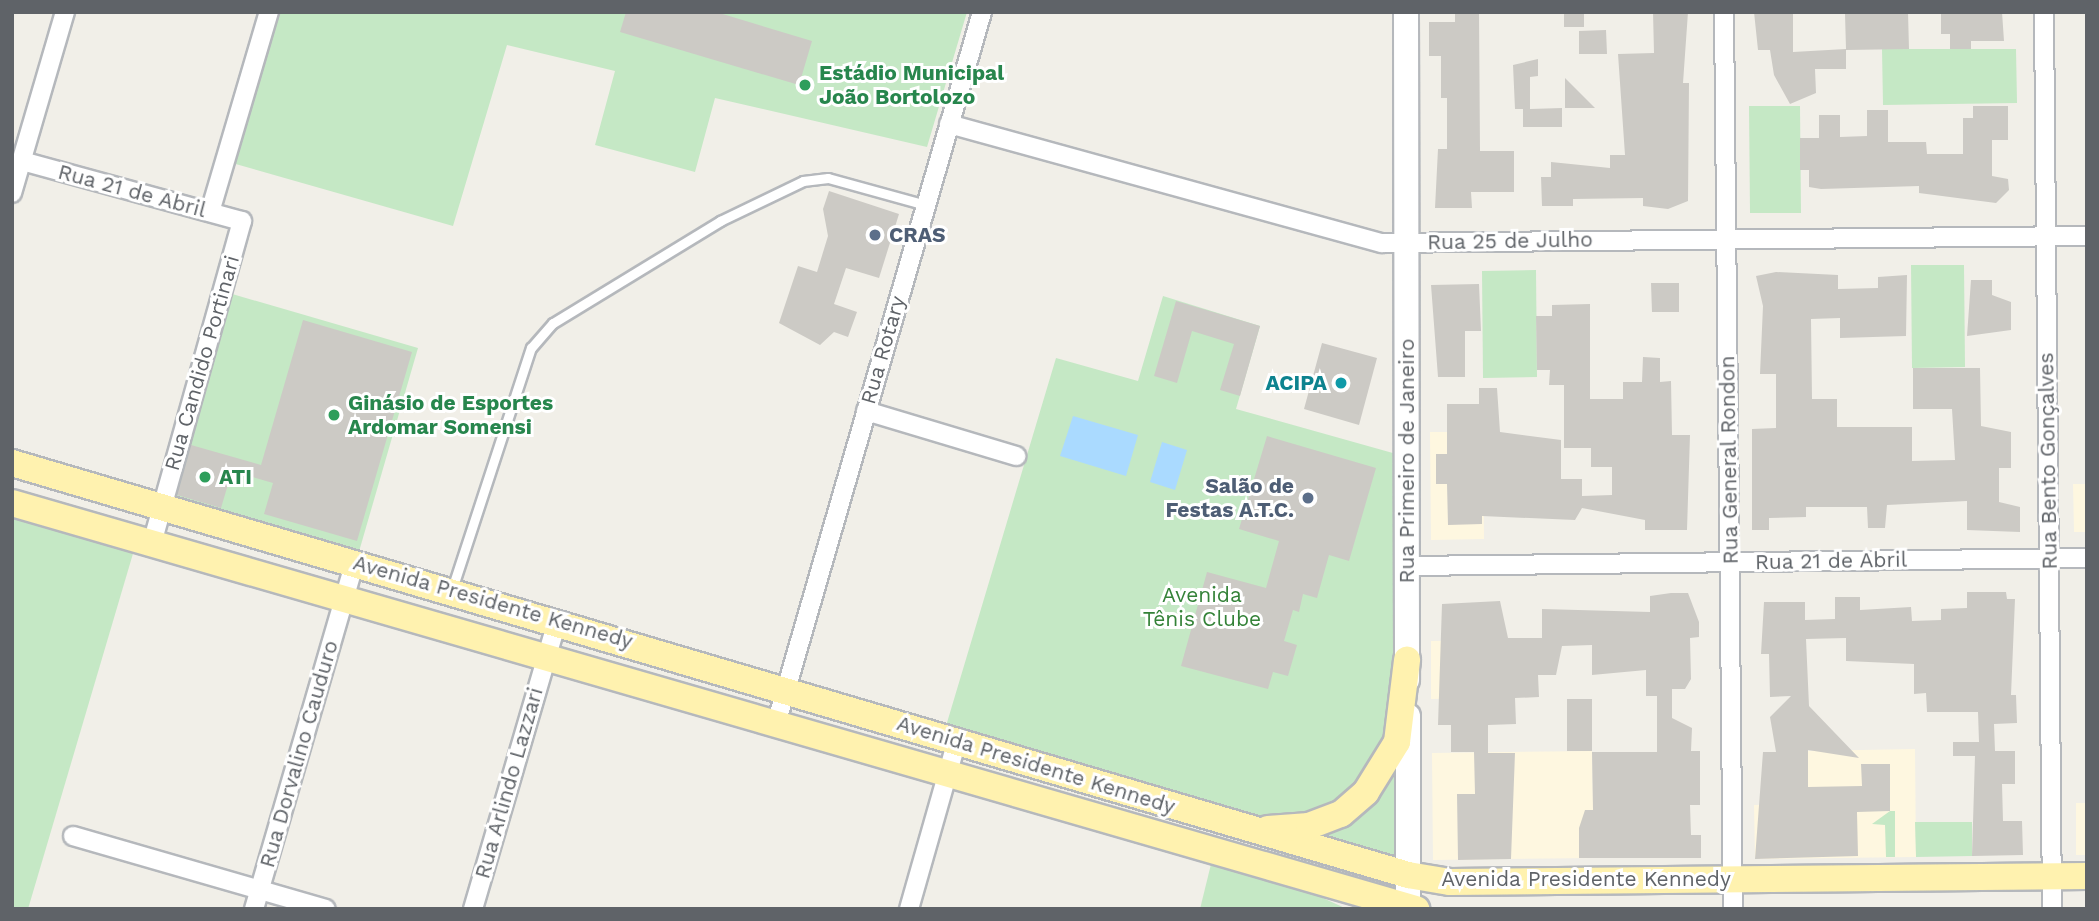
<!DOCTYPE html>
<html>
<head>
<meta charset="utf-8">
<style>
  body { margin:0 }
  #map { position:relative; width:2099px; height:921px; overflow:hidden; background:#f1efe8; font-family:"Work Sans",sans-serif }
  div>[style] { position:absolute }
  .commercial>* { inset:0; background:#fef7e0 }
  .green>* { inset:0; background:#c5e8c5 }
  .water>* { inset:0; background:#aadaff }
  .building>* { inset:0; background:#cccac5 }
  .roads { filter:drop-shadow(2px 0 #b5b8bc) drop-shadow(-2px 0 #b5b8bc) drop-shadow(0 2px #b5b8bc) drop-shadow(0 -2px #b5b8bc) }
  .lane>* { height:9px; margin:-4.5px; padding:0 4.5px; transform-origin:4.5px; border-radius:4.5px; background:#fff }
  .street>* { height:18px; margin:-9px; padding:0 9px; transform-origin:9px; border-radius:9px; background:#fff }
  .secondary>* { height:24px; margin:-12px; padding:0 12px; transform-origin:12px; border-radius:12px; background:#fff }
  .primary>* { height:26px; margin:-13px; padding:0 13px; transform-origin:13px; border-radius:13px; background:#fff2af }
  .dots>* { width:19px; height:19px; translate:-50% -50%; box-sizing:border-box; border:4px solid #fff; border-radius:50% }
  span { translate:-50% -50%; white-space:nowrap; text-align:center; line-height:1.15; -webkit-text-stroke:6px #fff; paint-order:stroke }
  .leisure-label { font-size:21px; color:#27864d; font-weight:700 }
  .left { translate:0 -50%; text-align:left }
  .street-label { font-size:21px; color:#5f6368 }
  .service-label { font-size:21px; color:#4e5e75; font-weight:700 }
  .right { translate:-100% -50%; text-align:right }
  .culture-label { font-size:21px; color:#0d838f; font-weight:700 }
  .park-label { font-size:21px; color:#348238 }
  .frame { position:absolute; inset:0; border:14px solid #5f6368; pointer-events:none }
</style>
</head>
<body>
<div id="map">
  <div class="commercial">
    <div style="clip-path:polygon(1430px 432px,1483px 432px,1484px 539px,1431px 540px)"></div>
    <div style="clip-path:polygon(2073px 484px,2087px 484px,2087px 532px,2074px 532px)"></div>
    <div style="clip-path:polygon(1485px 640px,1485px 698px,1431px 699px,1431px 641px)"></div>
    <div style="clip-path:polygon(1915px 749px,1916px 857px,1755px 859px,1754px 805px,1808px 804px,1807px 751px)"></div>
    <div style="clip-path:polygon(1592px 751px,1594px 858px,1433px 860px,1432px 753px)"></div>
    <div style="clip-path:polygon(2076px 803px,2087px 803px,2087px 855px,2076px 855px)"></div>
  </div>
  <div class="green">
    <div style="clip-path:polygon(269px 12px,967px 12px,927px 147px,715px 98px,695px 172px,595px 145px,615px 71px,507px 45px,453px 226px,225px 161px)"></div>
    <div style="clip-path:polygon(1882px 49px,2016px 49px,2017px 103px,1883px 105px)"></div>
    <div style="clip-path:polygon(1749px 106px,1800px 106px,1801px 213px,1750px 213px)"></div>
    <div style="clip-path:polygon(1911px 265px,1964px 265px,1965px 367px,1912px 368px)"></div>
    <div style="clip-path:polygon(1536px 270px,1537px 377px,1483px 378px,1482px 271px)"></div>
    <div style="clip-path:polygon(222px 291px,418px 348px,358px 555px,163px 499px)"></div>
    <div style="clip-path:polygon(1163px 296px,1260px 326px,1236px 409px,1407px 457px,1403px 707px,1366px 792px,1276px 830px,943px 736px,1056px 358px,1138px 381px)"></div>
    <div style="clip-path:polygon(12px 503px,137px 540px,28px 909px,12px 909px)"></div>
    <div style="clip-path:polygon(1403px 748px,1403px 867px,1290px 836px,1326px 826px)"></div>
    <div style="clip-path:polygon(1890px 811px,1895px 811px,1895px 857px,1886px 857px,1885px 825px,1872px 824px)"></div>
    <div style="clip-path:polygon(1915px 822px,1972px 822px,1972px 856px,1916px 857px)"></div>
    <div style="clip-path:polygon(1213px 856px,1266px 872px,1347px 909px,1200px 909px)"></div>
  </div>
  <div class="water">
    <div style="clip-path:polygon(1073px 416px,1138px 435px,1126px 476px,1060px 456px)"></div>
    <div style="clip-path:polygon(1162px 442px,1187px 450px,1175px 490px,1150px 482px)"></div>
  </div>
  <div class="building">
    <div style="clip-path:polygon(626px 12px,716px 12px,812px 41px,799px 85px,620px 32px)"></div>
    <div style="clip-path:polygon(1455px 12px,1479px 12px,1480px 151px,1514px 151px,1514px 192px,1471px 192px,1472px 208px,1435px 208px,1438px 149px,1447px 149px,1447px 98px,1441px 98px,1441px 56px,1429px 56px,1429px 22px,1455px 22px)"></div>
    <div style="clip-path:polygon(1564px 12px,1584px 12px,1584px 27px,1564px 27px)"></div>
    <div style="clip-path:polygon(1653px 12px,1688px 12px,1683px 83px,1689px 83px,1688px 201px,1668px 209px,1643px 206px,1643px 198px,1573px 199px,1573px 206px,1542px 206px,1541px 177px,1551px 177px,1551px 162px,1610px 168px,1610px 155px,1625px 155px,1618px 54px,1654px 53px)"></div>
    <div style="clip-path:polygon(1754px 12px,1793px 12px,1793px 52px,1846px 49px,1845px 14px,1908px 12px,1909px 49px,1846px 50px,1846px 69px,1815px 69px,1816px 93px,1790px 104px,1774px 75px,1770px 50px,1758px 50px)"></div>
    <div style="clip-path:polygon(1941px 12px,2002px 12px,2004px 41px,1971px 41px,1971px 49px,1950px 49px,1950px 34px,1941px 34px)"></div>
    <div style="clip-path:polygon(1606px 30px,1607px 54px,1579px 54px,1579px 31px)"></div>
    <div style="clip-path:polygon(1538px 59px,1538px 76px,1530px 77px,1530px 109px,1562px 108px,1562px 127px,1523px 127px,1523px 109px,1515px 109px,1513px 65px)"></div>
    <div style="clip-path:polygon(1565px 78px,1595px 108px,1565px 108px)"></div>
    <div style="clip-path:polygon(1973px 106px,2008px 106px,2008px 140px,1992px 140px,1992px 176px,2008px 179px,2009px 190px,1996px 203px,1919px 193px,1919px 186px,1821px 189px,1809px 187px,1809px 170px,1800px 170px,1800px 138px,1819px 138px,1819px 115px,1840px 115px,1840px 137px,1867px 136px,1867px 110px,1888px 110px,1888px 142px,1926px 142px,1927px 154px,1963px 154px,1963px 118px,1973px 118px)"></div>
    <div style="clip-path:polygon(829px 191px,899px 214px,879px 278px,846px 268px,834px 304px,857px 312px,848px 337px,834px 332px,820px 345px,779px 323px,798px 266px,817px 272px,828px 236px,823px 209px)"></div>
    <div style="clip-path:polygon(1776px 272px,1838px 275px,1838px 289px,1878px 288px,1878px 277px,1907px 275px,1906px 336px,1840px 338px,1840px 318px,1811px 319px,1812px 399px,1837px 399px,1837px 427px,1912px 427px,1912px 461px,1955px 460px,1952px 409px,1913px 409px,1913px 368px,1980px 368px,1981px 426px,2011px 432px,2011px 468px,1999px 468px,1999px 502px,2020px 507px,2020px 532px,1967px 530px,1967px 501px,1887px 505px,1885px 528px,1868px 528px,1867px 507px,1806px 507px,1806px 517px,1769px 518px,1769px 530px,1752px 530px,1752px 429px,1776px 428px,1776px 374px,1760px 374px,1763px 306px,1756px 276px)"></div>
    <div style="clip-path:polygon(1971px 280px,1992px 280px,1992px 295px,2011px 302px,2011px 330px,1967px 336px)"></div>
    <div style="clip-path:polygon(1651px 283px,1679px 283px,1679px 312px,1652px 312px)"></div>
    <div style="clip-path:polygon(1479px 284px,1481px 331px,1465px 331px,1465px 377px,1438px 377px,1431px 285px)"></div>
    <div style="clip-path:polygon(1176px 301px,1260px 326px,1240px 396px,1220px 390px,1234px 344px,1192px 331px,1177px 383px,1154px 376px)"></div>
    <div style="clip-path:polygon(1590px 304px,1590px 399px,1623px 399px,1623px 382px,1642px 382px,1643px 357px,1660px 358px,1660px 382px,1671px 381px,1672px 435px,1690px 435px,1687px 530px,1645px 530px,1645px 520px,1582px 508px,1575px 520px,1482px 516px,1482px 524px,1448px 525px,1447px 484px,1436px 484px,1436px 454px,1447px 454px,1447px 404px,1479px 404px,1479px 388px,1497px 388px,1500px 432px,1561px 440px,1561px 479px,1582px 479px,1582px 496px,1612px 495px,1612px 467px,1591px 467px,1591px 448px,1564px 448px,1564px 385px,1549px 385px,1550px 370px,1537px 370px,1536px 316px,1552px 316px,1552px 305px)"></div>
    <div style="clip-path:polygon(303px 320px,412px 352px,357px 541px,264px 514px,273px 483px,232px 471px,221px 508px,177px 495px,191px 445px,261px 465px)"></div>
    <div style="clip-path:polygon(1322px 343px,1377px 358px,1359px 425px,1304px 409px)"></div>
    <div style="clip-path:polygon(1267px 436px,1376px 468px,1349px 561px,1329px 555px,1317px 598px,1303px 594px,1299px 612px,1293px 610px,1284px 641px,1297px 645px,1288px 676px,1273px 672px,1268px 689px,1181px 666px,1207px 572px,1266px 588px,1279px 541px,1239px 529px)"></div>
    <div style="clip-path:polygon(1967px 592px,2006px 592px,2007px 599px,2015px 599px,2011px 695px,2016px 695px,2017px 723px,1994px 724px,1995px 751px,2015px 751px,2015px 784px,2002px 784px,2003px 821px,2022px 821px,2023px 855px,1972px 856px,1975px 756px,1953px 756px,1953px 742px,1979px 742px,1978px 712px,1927px 712px,1926px 693px,1914px 694px,1914px 664px,1846px 661px,1846px 638px,1806px 639px,1809px 706px,1859px 758px,1808px 750px,1808px 787px,1862px 786px,1861px 764px,1890px 764px,1890px 811px,1857px 812px,1858px 856px,1755px 859px,1763px 752px,1776px 752px,1770px 717px,1791px 696px,1770px 697px,1769px 654px,1761px 654px,1764px 602px,1805px 602px,1805px 620px,1835px 619px,1835px 597px,1860px 597px,1860px 610px,1911px 607px,1912px 621px,1941px 620px,1941px 609px,1967px 608px)"></div>
    <div style="clip-path:polygon(1671px 593px,1688px 593px,1699px 622px,1699px 637px,1690px 638px,1691px 679px,1685px 689px,1672px 689px,1672px 718px,1692px 728px,1691px 751px,1700px 751px,1700px 805px,1690px 805px,1691px 835px,1701px 835px,1701px 858px,1579px 858px,1579px 828px,1585px 810px,1593px 810px,1592px 752px,1657px 752px,1657px 696px,1646px 696px,1646px 670px,1592px 675px,1592px 645px,1562px 646px,1556px 675px,1538px 675px,1539px 697px,1515px 698px,1516px 724px,1488px 725px,1488px 753px,1515px 753px,1511px 859px,1458px 860px,1457px 794px,1475px 794px,1474px 752px,1451px 752px,1451px 725px,1438px 725px,1442px 604px,1500px 601px,1508px 638px,1542px 638px,1542px 609px,1650px 612px,1650px 596px)"></div>
    <div style="clip-path:polygon(1567px 699px,1592px 699px,1592px 751px,1567px 751px)"></div>
  </div>
  <div class="roads">
    <div class="lane">
      <div style="left:452px;top:589px;width:254px;rotate:-71.9deg"></div>
      <div style="left:531px;top:348px;width:33px;rotate:-49deg"></div>
      <div style="left:553px;top:323px;width:196px;rotate:-31.4deg"></div>
      <div style="left:720px;top:221px;width:92px;rotate:-25.7deg"></div>
      <div style="left:803px;top:181px;width:25px;rotate:-7deg"></div>
      <div style="left:828px;top:178px;width:102px;rotate:15.4deg"></div>
    </div>
    <div class="street">
      <div style="left:1724px;top:12px;width:897px;rotate:89.43deg"></div>
      <div style="left:2044px;top:12px;width:897px;rotate:89.49deg"></div>
      <div style="left:949px;top:124px;width:449px;rotate:15.4deg"></div>
      <div style="left:1382px;top:243px;width:705px;rotate:-0.57deg"></div>
      <div style="left:22px;top:161px;width:228px;rotate:15.3deg"></div>
      <div style="left:242px;top:221px;width:335px;rotate:105.6deg"></div>
      <div style="left:12px;top:193px;width:189px;rotate:-73.7deg"></div>
      <div style="left:210px;top:212px;width:209px;rotate:-73.6deg"></div>
      <div style="left:866px;top:411px;width:157px;rotate:16.7deg"></div>
      <div style="left:1407px;top:566px;width:680px;rotate:-0.67deg"></div>
      <div style="left:776px;top:724px;width:741px;rotate:-73.86deg"></div>
      <div style="left:73px;top:836px;width:263px;rotate:16.1deg"></div>
      <div style="left:254px;top:909px;width:361px;rotate:-73.8deg"></div>
      <div style="left:473px;top:909px;width:300px;rotate:-73.7deg"></div>
      <div style="left:909px;top:909px;width:175px;rotate:-74.1deg"></div>
    </div>
    <div class="secondary">
      <div style="left:1406px;top:12px;width:668px;rotate:89.91deg"></div>
      <div style="left:1408px;top:716px;width:193px;rotate:90deg"></div>
    </div>
    <div class="primary">
      <div style="left:12px;top:463px;width:1456px;rotate:16.44deg"></div>
      <div style="left:1408px;top:875px;width:43px;rotate:9.5deg"></div>
      <div style="left:1450px;top:882px;width:637px;rotate:-0.54deg"></div>
      <div style="left:12px;top:503px;width:1462px;rotate:16.13deg"></div>
      <div style="left:1268px;top:829px;width:41px;rotate:-4.2deg"></div>
      <div style="left:1309px;top:826px;width:34px;rotate:-21deg"></div>
      <div style="left:1341px;top:814px;width:33px;rotate:-41deg"></div>
      <div style="left:1366px;top:792px;width:59px;rotate:-58.2deg"></div>
      <div style="left:1397px;top:742px;width:83px;rotate:-83deg"></div>
    </div>
  </div>
  <div class="dots">
    <div style="left:805px;top:85px;background:#2e9e5b"></div>
    <div style="left:875px;top:235px;background:#5c6f8a"></div>
    <div style="left:1341px;top:383px;background:#0f9aa8"></div>
    <div style="left:334px;top:415px;background:#2e9e5b"></div>
    <div style="left:205px;top:477px;background:#2e9e5b"></div>
    <div style="left:1308px;top:498px;background:#5c6f8a"></div>
  </div>
  <div class="leisure-label">
    <span class="left" style="left:819px;top:85px">Estádio Municipal<br>João Bortolozo</span>
    <span class="left" style="left:348px;top:415px">Ginásio de Esportes<br>Ardomar Somensi</span>
    <span class="left" style="left:219px;top:477px">ATI</span>
  </div>
  <div class="street-label">
    <span style="left:132px;top:191px;rotate:15deg">Rua 21 de Abril</span>
    <span style="left:1510px;top:241px;rotate:-1deg">Rua 25 de Julho</span>
    <span style="left:883px;top:350px;rotate:-74deg">Rua Rotary</span>
    <span style="left:202px;top:363px;rotate:-74deg">Rua Candido Portinari</span>
    <span style="left:1729px;top:460px;rotate:-91deg">Rua General Rondon</span>
    <span style="left:1407px;top:461px;rotate:-90deg">Rua Primeiro de Janeiro</span>
    <span style="left:2048px;top:461px;rotate:-91deg">Rua Bento Gonçalves</span>
    <span style="left:1831px;top:561px;rotate:-1deg">Rua 21 de Abril</span>
    <span style="left:493px;top:602px;rotate:16deg">Avenida Presidente Kennedy</span>
    <span style="left:299px;top:754px;rotate:-74deg">Rua Dorvalino Cauduro</span>
    <span style="left:1036px;top:765px;rotate:17deg">Avenida Presidente Kennedy</span>
    <span style="left:509px;top:783px;rotate:-74deg">Rua Arlindo Lazzari</span>
    <span style="left:1586px;top:879px">Avenida Presidente Kennedy</span>
  </div>
  <div class="service-label">
    <span class="left" style="left:889px;top:235px">CRAS</span>
    <span class="right" style="left:1294px;top:498px">Salão de<br>Festas A.T.C.</span>
  </div>
  <div class="culture-label">
    <span class="right" style="left:1327px;top:383px">ACIPA</span>
  </div>
  <div class="park-label">
    <span style="left:1202px;top:607px">Avenida<br>Tênis Clube</span>
  </div>
  <div class="frame"></div>
</div>
</body>
</html>
